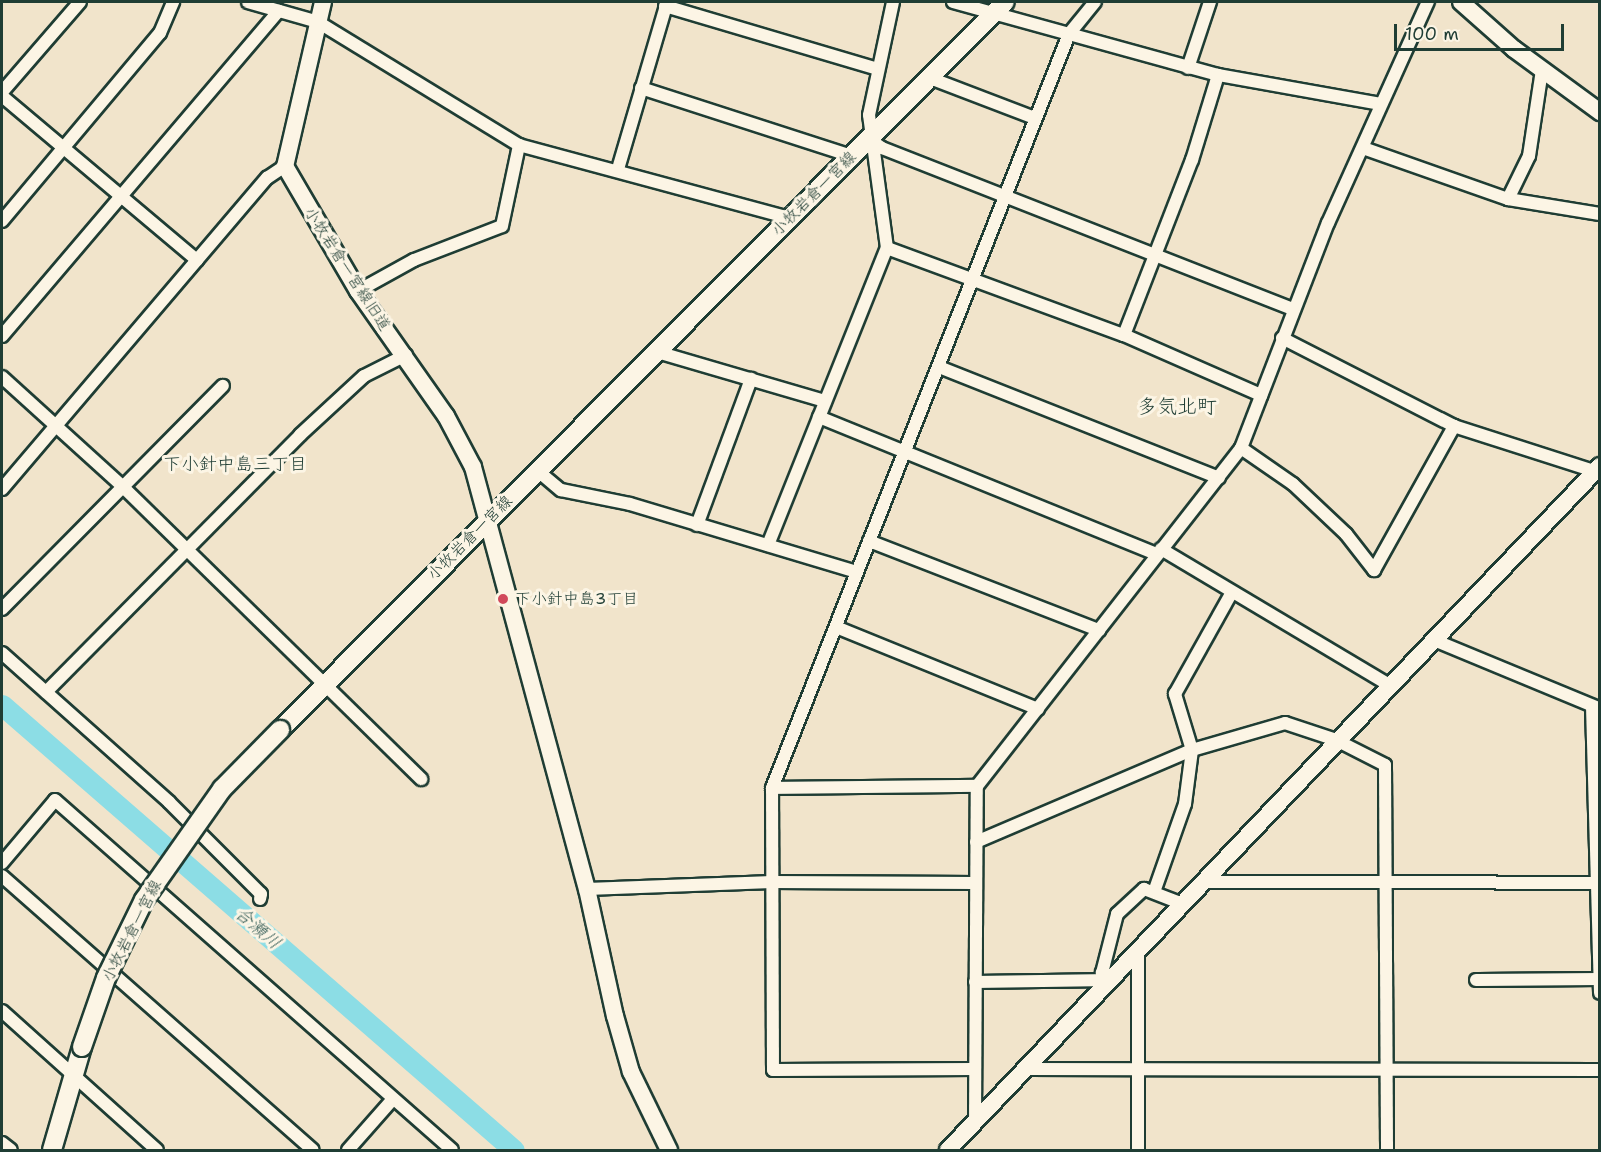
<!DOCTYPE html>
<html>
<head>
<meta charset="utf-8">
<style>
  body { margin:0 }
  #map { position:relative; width:1601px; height:1152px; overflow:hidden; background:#f1e4cb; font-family:"Shantell Sans","Klee One",sans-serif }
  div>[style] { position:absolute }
  .river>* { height:21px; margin:-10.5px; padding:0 10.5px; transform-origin:10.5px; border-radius:10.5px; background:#8cdde5 }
  .roads { filter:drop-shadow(2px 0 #1f3d34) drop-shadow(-2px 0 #1f3d34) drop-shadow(0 2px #1f3d34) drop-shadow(0 -2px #1f3d34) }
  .minor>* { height:12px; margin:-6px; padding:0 6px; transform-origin:6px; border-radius:6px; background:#fcf5e5 }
  .tertiary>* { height:16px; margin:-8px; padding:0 8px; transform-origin:8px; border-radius:8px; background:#fcf5e5 }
  .secondary>* { height:18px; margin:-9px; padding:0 9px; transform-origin:9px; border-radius:9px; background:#fcf5e5 }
  .bridges { filter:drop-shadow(2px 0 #1f3d34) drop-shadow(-2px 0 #1f3d34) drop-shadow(0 2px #1f3d34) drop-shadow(0 -2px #1f3d34) }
  .secondary-bridge>* { height:18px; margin:-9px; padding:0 9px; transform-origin:9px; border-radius:9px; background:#fcf5e5 }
  .dots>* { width:16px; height:16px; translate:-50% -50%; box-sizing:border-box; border:3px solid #fcf5e5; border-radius:50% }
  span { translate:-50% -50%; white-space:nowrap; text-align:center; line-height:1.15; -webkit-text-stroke:6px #fcf5e5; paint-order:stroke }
  .street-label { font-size:16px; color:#1f3d34 }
  .poi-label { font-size:16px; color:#1f3d34 }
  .left { translate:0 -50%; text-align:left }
  .neighbourhood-label { font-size:18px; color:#1f3d34 }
  .water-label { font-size:18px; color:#355d57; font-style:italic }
  .quarter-label { font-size:20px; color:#1f3d34 }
  .frame { position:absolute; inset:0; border:3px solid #1f3d34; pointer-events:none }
  .scale { position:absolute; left:1394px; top:24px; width:170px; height:27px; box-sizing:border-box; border:3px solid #1f3d34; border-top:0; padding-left:8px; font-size:18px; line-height:21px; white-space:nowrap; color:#1f3d34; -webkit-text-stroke:4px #fcf5e5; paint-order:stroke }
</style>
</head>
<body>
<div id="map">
  <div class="river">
    <div style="left:2px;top:705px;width:678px;rotate:41deg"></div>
  </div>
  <div class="roads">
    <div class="minor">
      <div style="left:248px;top:2px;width:73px;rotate:15.9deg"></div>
      <div style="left:318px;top:22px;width:236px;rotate:31.5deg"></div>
      <div style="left:519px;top:145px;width:281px;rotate:15.1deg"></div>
      <div style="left:953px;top:2px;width:275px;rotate:15.4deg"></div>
      <div style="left:1218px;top:75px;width:165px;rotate:10.1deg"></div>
      <div style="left:665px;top:6px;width:222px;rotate:16.5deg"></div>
      <div style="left:1188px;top:68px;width:70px;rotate:-71.6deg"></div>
      <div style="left:930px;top:78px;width:112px;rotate:20.9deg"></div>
      <div style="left:641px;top:88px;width:222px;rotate:17.9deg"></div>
      <div style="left:2px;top:92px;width:119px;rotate:-49.1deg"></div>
      <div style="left:2px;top:96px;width:255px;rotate:40.1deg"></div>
      <div style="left:869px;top:139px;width:16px;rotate:35deg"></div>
      <div style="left:882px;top:148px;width:440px;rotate:21.4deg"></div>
      <div style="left:1363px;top:148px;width:154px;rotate:19.4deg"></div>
      <div style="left:1508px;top:199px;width:93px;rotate:9.3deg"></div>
      <div style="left:618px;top:169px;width:174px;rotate:-73.6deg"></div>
      <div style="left:1508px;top:199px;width:48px;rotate:-64deg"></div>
      <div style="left:1529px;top:156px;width:87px;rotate:-81.4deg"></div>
      <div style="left:2px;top:221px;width:246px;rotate:-50deg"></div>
      <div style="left:160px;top:33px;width:34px;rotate:-67deg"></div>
      <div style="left:887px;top:248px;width:252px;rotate:20.2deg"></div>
      <div style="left:1124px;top:335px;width:150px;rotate:23.7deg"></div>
      <div style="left:358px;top:291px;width:64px;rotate:-29deg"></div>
      <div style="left:414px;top:260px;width:94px;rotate:-21.1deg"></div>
      <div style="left:502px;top:226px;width:83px;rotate:-78.1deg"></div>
      <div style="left:1124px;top:335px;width:188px;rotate:-68.8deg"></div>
      <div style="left:1192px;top:160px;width:89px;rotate:-73deg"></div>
      <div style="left:2px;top:336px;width:427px;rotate:-49.6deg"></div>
      <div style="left:1282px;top:338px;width:193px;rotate:27.1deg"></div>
      <div style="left:1454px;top:426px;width:153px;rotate:17.8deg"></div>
      <div style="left:657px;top:352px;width:175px;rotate:16.3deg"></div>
      <div style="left:939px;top:367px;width:301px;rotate:21.6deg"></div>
      <div style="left:2px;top:377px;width:162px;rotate:42.2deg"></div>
      <div style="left:122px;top:486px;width:419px;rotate:44.4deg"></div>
      <div style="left:819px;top:417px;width:365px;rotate:22.1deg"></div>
      <div style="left:1241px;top:448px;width:63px;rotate:34.7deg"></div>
      <div style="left:1293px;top:484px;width:73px;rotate:43.3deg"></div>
      <div style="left:1346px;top:534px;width:46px;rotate:52.1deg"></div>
      <div style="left:1374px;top:570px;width:165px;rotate:-60.9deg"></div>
      <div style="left:538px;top:471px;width:30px;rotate:40deg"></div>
      <div style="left:561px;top:490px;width:70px;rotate:11.5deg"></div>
      <div style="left:630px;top:504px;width:236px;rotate:16.7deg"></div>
      <div style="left:2px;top:489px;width:409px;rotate:-49.6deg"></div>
      <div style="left:267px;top:178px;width:22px;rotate:-34deg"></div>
      <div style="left:697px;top:525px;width:156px;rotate:-69.7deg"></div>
      <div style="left:869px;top:541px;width:247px;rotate:21.2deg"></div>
      <div style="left:768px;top:545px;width:320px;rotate:-68.2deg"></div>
      <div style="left:887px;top:248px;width:134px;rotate:-97.7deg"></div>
      <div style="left:869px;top:115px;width:116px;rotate:-78deg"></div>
      <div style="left:1161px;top:549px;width:265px;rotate:30.8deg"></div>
      <div style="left:2px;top:609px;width:314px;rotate:-45.3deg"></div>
      <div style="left:836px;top:627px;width:218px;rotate:22.1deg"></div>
      <div style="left:1434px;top:640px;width:178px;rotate:22.5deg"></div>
      <div style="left:2px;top:653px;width:224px;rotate:41.7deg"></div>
      <div style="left:169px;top:802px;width:130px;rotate:45deg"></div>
      <div style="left:261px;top:894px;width:5px;rotate:101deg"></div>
      <div style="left:46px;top:692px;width:361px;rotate:-45.3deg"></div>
      <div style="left:300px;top:435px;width:87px;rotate:-42.7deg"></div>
      <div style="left:364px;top:376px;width:47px;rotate:-26.6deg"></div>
      <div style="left:1592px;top:706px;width:287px;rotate:88.4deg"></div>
      <div style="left:772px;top:788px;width:205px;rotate:-0.6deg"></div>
      <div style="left:976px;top:842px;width:235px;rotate:-23.1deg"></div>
      <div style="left:1192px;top:750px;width:97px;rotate:-16.2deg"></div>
      <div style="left:1285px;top:723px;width:54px;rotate:18.4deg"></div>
      <div style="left:1336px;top:740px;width:55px;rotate:27deg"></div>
      <div style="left:1385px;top:765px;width:385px;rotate:89.7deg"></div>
      <div style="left:2px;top:863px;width:82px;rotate:-49.9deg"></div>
      <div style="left:55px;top:800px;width:529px;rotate:41.4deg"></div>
      <div style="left:2px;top:876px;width:414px;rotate:41.4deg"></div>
      <div style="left:1204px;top:882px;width:396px;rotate:0.1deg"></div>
      <div style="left:587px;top:889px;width:185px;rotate:-2.2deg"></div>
      <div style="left:772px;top:882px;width:203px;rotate:0.3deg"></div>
      <div style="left:1154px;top:892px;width:93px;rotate:-70.6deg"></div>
      <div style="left:1185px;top:804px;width:54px;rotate:-82.6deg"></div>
      <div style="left:1192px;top:750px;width:59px;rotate:-106.9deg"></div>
      <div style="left:1175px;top:694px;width:115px;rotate:-60.8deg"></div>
      <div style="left:1138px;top:951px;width:199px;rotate:90deg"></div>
      <div style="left:1110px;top:980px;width:11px;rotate:-139deg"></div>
      <div style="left:1102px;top:973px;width:61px;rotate:-75.7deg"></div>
      <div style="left:1117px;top:914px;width:37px;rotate:-43deg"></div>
      <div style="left:1144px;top:889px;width:42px;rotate:21deg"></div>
      <div style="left:1476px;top:980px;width:124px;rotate:-0.5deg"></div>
      <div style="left:975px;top:982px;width:135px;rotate:-0.8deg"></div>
      <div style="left:2px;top:1011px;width:208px;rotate:41.9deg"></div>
      <div style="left:975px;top:1069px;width:202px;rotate:179.7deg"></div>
      <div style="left:773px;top:1070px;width:282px;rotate:-90.2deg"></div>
      <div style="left:772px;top:788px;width:810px;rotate:-68.5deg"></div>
      <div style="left:1069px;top:34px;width:41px;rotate:-50.9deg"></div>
      <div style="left:1025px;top:1069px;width:575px;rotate:0.1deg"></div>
      <div style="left:975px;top:1123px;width:337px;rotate:-89.7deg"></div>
      <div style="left:977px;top:786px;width:429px;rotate:-52deg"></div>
      <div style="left:1241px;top:448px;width:241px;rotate:-68.9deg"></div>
      <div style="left:1328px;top:223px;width:243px;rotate:-65.7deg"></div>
      <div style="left:2px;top:1143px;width:11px;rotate:38deg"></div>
      <div style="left:348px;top:1150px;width:68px;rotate:-48.6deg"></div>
    </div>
    <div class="tertiary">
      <div style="left:323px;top:2px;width:168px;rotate:103deg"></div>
      <div style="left:285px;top:166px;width:145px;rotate:59.7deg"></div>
      <div style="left:358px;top:291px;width:153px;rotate:54.9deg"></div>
      <div style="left:446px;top:416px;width:58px;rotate:62.1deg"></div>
      <div style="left:473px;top:467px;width:437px;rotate:74.9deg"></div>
      <div style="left:587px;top:889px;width:130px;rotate:77.6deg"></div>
      <div style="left:615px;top:1016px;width:58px;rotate:74.1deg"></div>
      <div style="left:631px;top:1072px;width:87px;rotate:64deg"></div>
      <div style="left:1461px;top:2px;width:71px;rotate:41.6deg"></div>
      <div style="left:1514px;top:49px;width:107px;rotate:36.2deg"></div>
      <div style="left:948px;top:1150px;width:945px;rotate:-46.37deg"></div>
    </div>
    <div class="secondary">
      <div style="left:280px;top:730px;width:1027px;rotate:-45.12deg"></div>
      <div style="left:52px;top:1150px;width:107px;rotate:-73.8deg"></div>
    </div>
  </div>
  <div class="bridges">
    <div class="secondary-bridge">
      <div style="left:82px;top:1047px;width:73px;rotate:-70.8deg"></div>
      <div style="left:106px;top:978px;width:87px;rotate:-64deg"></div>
      <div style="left:144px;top:900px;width:136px;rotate:-54.9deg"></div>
      <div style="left:222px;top:789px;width:83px;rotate:-45.5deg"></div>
    </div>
  </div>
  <div class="dots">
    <div style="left:503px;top:599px;background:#d1495b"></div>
  </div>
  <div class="street-label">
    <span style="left:814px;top:194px;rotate:-45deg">小牧岩倉一宮線</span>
    <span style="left:347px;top:269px;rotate:57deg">小牧岩倉一宮線旧道</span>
    <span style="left:470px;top:538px;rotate:-45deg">小牧岩倉一宮線</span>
    <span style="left:132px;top:931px;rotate:-63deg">小牧岩倉一宮線</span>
  </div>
  <div class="poi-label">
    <span class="left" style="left:515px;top:599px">下小針中島3丁目</span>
  </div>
  <div class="neighbourhood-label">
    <span style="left:235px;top:464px">下小針中島三丁目</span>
  </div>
  <div class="water-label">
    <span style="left:258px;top:928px;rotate:41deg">合瀬川</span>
  </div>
  <div class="quarter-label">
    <span style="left:1177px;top:406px">多気北町</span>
  </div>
  <div class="frame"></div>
  <div class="scale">100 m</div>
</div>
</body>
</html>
